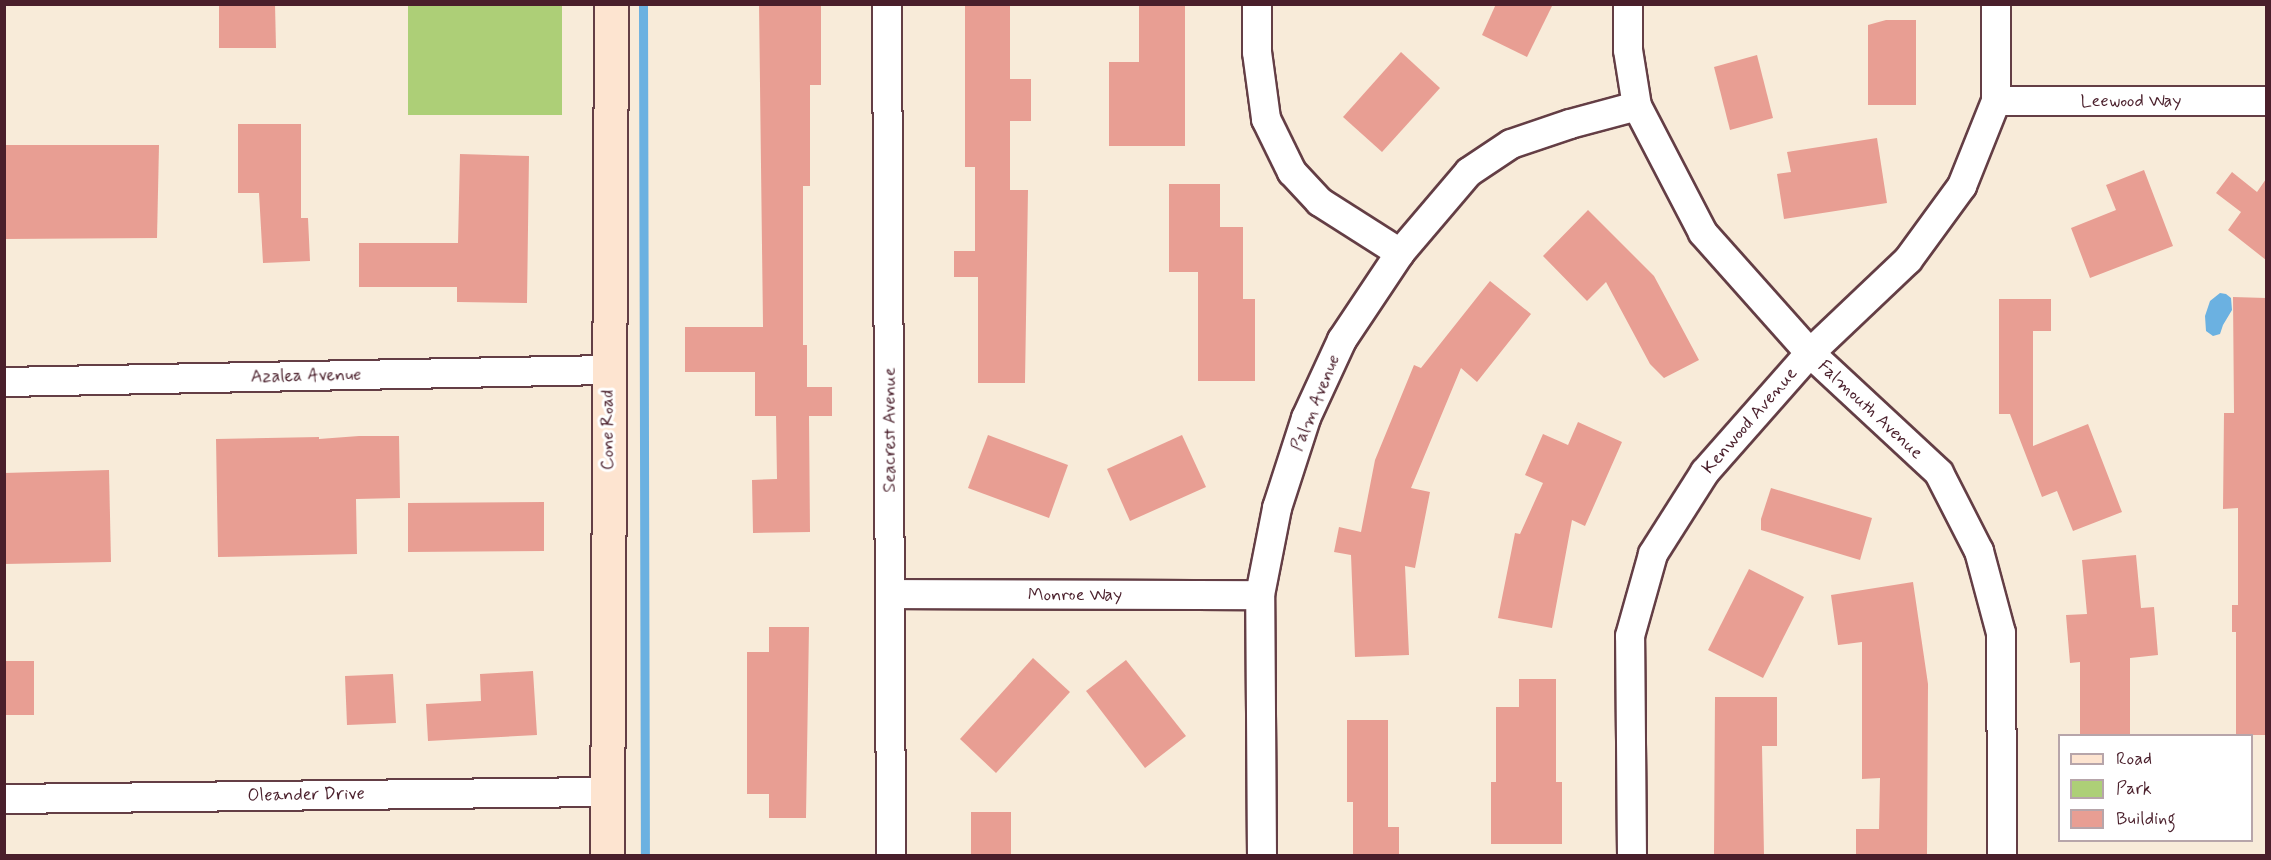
<!DOCTYPE html>
<html>
<head>
<meta charset="utf-8">
<style>
  body { margin:0 }
  #map { position:relative; width:2271px; height:860px; overflow:hidden; background:#f8ebd9; font-family:Mynerve,sans-serif }
  div>[style] { position:absolute }
  .green>* { inset:0; background:#adcf77 }
  .water>* { inset:0; background:#6bb1e1 }
  .stream>* { height:9px; margin:-4.5px; padding:0 4.5px; transform-origin:4.5px; border-radius:4.5px; background:#6bb1e1 }
  .building>* { inset:0; background:#e89e93 }
  .roads { filter:drop-shadow(2px 0 #643e45) drop-shadow(-2px 0 #643e45) drop-shadow(0 2px #643e45) drop-shadow(0 -2px #643e45) }
  .street>* { height:28px; margin:-14px; padding:0 14px; transform-origin:14px; border-radius:14px; background:#fff }
  .secondary>* { height:33px; margin:-16.5px; padding:0 16.5px; transform-origin:16.5px; border-radius:16.5px; background:#fde4d0 }
  span { translate:-50% -50%; white-space:nowrap; text-align:center; line-height:1.15; -webkit-text-stroke:6px #fff; paint-order:stroke }
  .street-label { font-size:18px; color:#4a1f2b }
  .frame { position:absolute; inset:0; border:6px solid #4a1f2b; pointer-events:none }
  .legend { position:absolute; left:2058px; top:734px; width:195px; height:108px; box-sizing:border-box; background:#fff; border:2px solid #b7a5aa; margin:0; padding:8px 10px; list-style:none; font-size:18px; color:#4a1f2b }
  .legend li { display:flex; align-items:center; gap:12px; height:30px }
  .legend b { width:30px; border:2px solid #b7a5aa }
</style>
</head>
<body>
<div id="map">
  <div class="green">
    <div style="clip-path:polygon(408px 5px,562px 5px,562px 115px,408px 115px)"></div>
  </div>
  <div class="water">
    <div style="clip-path:polygon(2220px 293px,2226px 294px,2231px 298px,2232px 310px,2223px 325px,2220px 334px,2213px 336px,2206px 331px,2205px 316px,2210px 301px)"></div>
  </div>
  <div class="stream">
    <div style="left:643px;top:4px;width:852px;rotate:89.87deg"></div>
  </div>
  <div class="building">
    <div style="clip-path:polygon(219px 4px,275px 4px,276px 48px,219px 48px)"></div>
    <div style="clip-path:polygon(759px 4px,821px 4px,821px 85px,810px 85px,810px 186px,803px 186px,803px 345px,807px 345px,807px 387px,832px 387px,832px 416px,809px 416px,810px 532px,753px 533px,752px 480px,777px 479px,776px 416px,755px 416px,755px 372px,685px 372px,685px 327px,763px 327px)"></div>
    <div style="clip-path:polygon(965px 4px,1010px 4px,1010px 79px,1031px 79px,1031px 121px,1010px 121px,1010px 190px,1028px 190px,1025px 383px,978px 383px,978px 277px,954px 277px,954px 251px,975px 251px,975px 167px,965px 167px)"></div>
    <div style="clip-path:polygon(1139px 4px,1185px 4px,1185px 146px,1109px 146px,1109px 62px,1139px 62px)"></div>
    <div style="clip-path:polygon(1496px 4px,1553px 4px,1527px 57px,1482px 35px)"></div>
    <div style="clip-path:polygon(1886px 20px,1916px 20px,1916px 105px,1868px 105px,1868px 25px)"></div>
    <div style="clip-path:polygon(1401px 52px,1440px 88px,1382px 152px,1343px 117px)"></div>
    <div style="clip-path:polygon(1757px 55px,1773px 118px,1730px 130px,1714px 67px)"></div>
    <div style="clip-path:polygon(238px 124px,301px 124px,301px 218px,308px 218px,310px 261px,263px 263px,259px 193px,238px 193px)"></div>
    <div style="clip-path:polygon(1877px 138px,1887px 203px,1784px 219px,1777px 174px,1791px 172px,1787px 152px)"></div>
    <div style="clip-path:polygon(4px 145px,159px 145px,157px 238px,4px 239px)"></div>
    <div style="clip-path:polygon(460px 154px,529px 156px,527px 303px,457px 302px,457px 287px,359px 287px,359px 243px,458px 243px)"></div>
    <div style="clip-path:polygon(2144px 170px,2173px 246px,2090px 278px,2071px 228px,2116px 210px,2106px 185px)"></div>
    <div style="clip-path:polygon(2232px 172px,2257px 192px,2266px 179px,2266px 260px,2228px 230px,2241px 212px,2216px 193px)"></div>
    <div style="clip-path:polygon(1169px 184px,1220px 184px,1220px 227px,1243px 227px,1243px 299px,1255px 299px,1255px 381px,1198px 381px,1198px 272px,1169px 272px)"></div>
    <div style="clip-path:polygon(1588px 210px,1654px 276px,1699px 360px,1664px 378px,1650px 364px,1606px 282px,1587px 301px,1543px 256px)"></div>
    <div style="clip-path:polygon(1490px 281px,1531px 314px,1477px 382px,1461px 368px,1411px 488px,1430px 492px,1415px 568px,1405px 566px,1409px 655px,1355px 657px,1351px 555px,1334px 552px,1339px 527px,1361px 532px,1375px 460px,1414px 365px,1421px 368px)"></div>
    <div style="clip-path:polygon(2233px 297px,2266px 298px,2266px 735px,2236px 735px,2236px 632px,2232px 632px,2232px 605px,2238px 605px,2238px 508px,2223px 509px,2224px 413px,2234px 413px)"></div>
    <div style="clip-path:polygon(1999px 299px,2051px 299px,2051px 331px,2033px 331px,2033px 446px,2088px 424px,2122px 512px,2073px 531px,2057px 491px,2042px 497px,2010px 414px,1999px 414px)"></div>
    <div style="clip-path:polygon(1578px 422px,1622px 442px,1585px 526px,1572px 520px,1552px 628px,1498px 618px,1515px 533px,1520px 534px,1543px 483px,1525px 475px,1543px 434px,1568px 445px)"></div>
    <div style="clip-path:polygon(988px 435px,1068px 465px,1049px 518px,968px 488px)"></div>
    <div style="clip-path:polygon(1182px 435px,1206px 487px,1130px 521px,1107px 469px)"></div>
    <div style="clip-path:polygon(359px 436px,399px 436px,400px 498px,356px 499px,357px 554px,218px 557px,216px 439px,319px 437px,319px 439px)"></div>
    <div style="clip-path:polygon(109px 470px,111px 562px,4px 564px,4px 473px)"></div>
    <div style="clip-path:polygon(1771px 488px,1872px 518px,1860px 560px,1761px 530px,1761px 519px)"></div>
    <div style="clip-path:polygon(544px 502px,544px 551px,408px 552px,408px 503px)"></div>
    <div style="clip-path:polygon(2136px 555px,2141px 608px,2154px 607px,2158px 655px,2130px 658px,2130px 735px,2080px 735px,2080px 662px,2070px 663px,2066px 615px,2087px 614px,2082px 560px)"></div>
    <div style="clip-path:polygon(1749px 569px,1804px 597px,1763px 678px,1708px 650px)"></div>
    <div style="clip-path:polygon(1913px 582px,1928px 684px,1927px 855px,1856px 855px,1856px 829px,1879px 829px,1880px 778px,1862px 779px,1862px 642px,1838px 645px,1831px 595px)"></div>
    <div style="clip-path:polygon(769px 627px,809px 627px,806px 818px,769px 818px,769px 794px,747px 794px,747px 652px,769px 652px)"></div>
    <div style="clip-path:polygon(1033px 658px,1070px 692px,996px 773px,960px 739px)"></div>
    <div style="clip-path:polygon(1126px 660px,1186px 736px,1145px 768px,1086px 691px)"></div>
    <div style="clip-path:polygon(4px 661px,34px 661px,34px 715px,4px 715px)"></div>
    <div style="clip-path:polygon(533px 671px,537px 735px,428px 741px,426px 704px,481px 701px,480px 674px)"></div>
    <div style="clip-path:polygon(393px 674px,396px 723px,347px 725px,345px 676px)"></div>
    <div style="clip-path:polygon(1519px 679px,1556px 679px,1556px 782px,1562px 782px,1562px 844px,1491px 844px,1491px 782px,1496px 782px,1496px 707px,1519px 707px)"></div>
    <div style="clip-path:polygon(1715px 697px,1777px 697px,1777px 746px,1762px 746px,1764px 855px,1714px 855px)"></div>
    <div style="clip-path:polygon(1347px 720px,1388px 720px,1388px 827px,1399px 827px,1399px 855px,1353px 855px,1353px 802px,1347px 802px)"></div>
    <div style="clip-path:polygon(971px 812px,1011px 812px,1011px 855px,971px 855px)"></div>
  </div>
  <div class="roads">
    <div class="street">
      <div style="left:887px;top:4px;width:852px;rotate:89.73deg"></div>
      <div style="left:1257px;top:4px;width:48px;rotate:90deg"></div>
      <div style="left:1257px;top:52px;width:68px;rotate:82.3deg"></div>
      <div style="left:1266px;top:119px;width:59px;rotate:63.9deg"></div>
      <div style="left:1292px;top:172px;width:41px;rotate:47deg"></div>
      <div style="left:1320px;top:202px;width:95px;rotate:32.5deg"></div>
      <div style="left:1628px;top:4px;width:46px;rotate:90deg"></div>
      <div style="left:1628px;top:50px;width:57px;rotate:80.9deg"></div>
      <div style="left:1637px;top:106px;width:143px;rotate:62.5deg"></div>
      <div style="left:1703px;top:233px;width:161px;rotate:48.3deg"></div>
      <div style="left:1810px;top:353px;width:176px;rotate:42.9deg"></div>
      <div style="left:1939px;top:473px;width:88px;rotate:62.9deg"></div>
      <div style="left:1979px;top:551px;width:85px;rotate:75deg"></div>
      <div style="left:2001px;top:633px;width:223px;rotate:89.7deg"></div>
      <div style="left:1996px;top:101px;width:270px"></div>
      <div style="left:4px;top:382px;width:604px;rotate:-1.14deg"></div>
      <div style="left:891px;top:594px;width:369px;rotate:0.2deg"></div>
      <div style="left:4px;top:799px;width:603px;rotate:-0.67deg"></div>
      <div style="left:1262px;top:856px;width:261px;rotate:-90.4deg"></div>
      <div style="left:1260px;top:595px;width:89px;rotate:-78.9deg"></div>
      <div style="left:1277px;top:508px;width:95px;rotate:-72.1deg"></div>
      <div style="left:1306px;top:418px;width:86px;rotate:-65.2deg"></div>
      <div style="left:1342px;top:340px;width:105px;rotate:-56.3deg"></div>
      <div style="left:1400px;top:253px;width:106px;rotate:-49.6deg"></div>
      <div style="left:1469px;top:172px;width:50px;rotate:-33.7deg"></div>
      <div style="left:1511px;top:144px;width:62px;rotate:-18.7deg"></div>
      <div style="left:1570px;top:124px;width:69px;rotate:-15deg"></div>
      <div style="left:1632px;top:856px;width:220px;rotate:-90.5deg"></div>
      <div style="left:1630px;top:636px;width:85px;rotate:-74.3deg"></div>
      <div style="left:1653px;top:554px;width:97px;rotate:-57.6deg"></div>
      <div style="left:1705px;top:472px;width:159px;rotate:-48.6deg"></div>
      <div style="left:1810px;top:353px;width:135px;rotate:-43.5deg"></div>
      <div style="left:1908px;top:260px;width:92px;rotate:-53.9deg"></div>
      <div style="left:1962px;top:186px;width:92px;rotate:-68.2deg"></div>
      <div style="left:1996px;top:101px;width:97px;rotate:-90deg"></div>
    </div>
    <div class="secondary">
      <div style="left:607px;top:856px;width:852px;rotate:-89.73deg"></div>
    </div>
  </div>
  <div class="street-label">
    <span style="left:2131px;top:101px">Leewood Way</span>
    <span style="left:306px;top:376px;rotate:-1deg">Azalea Avenue</span>
    <span style="left:1316px;top:403px;rotate:-68deg">Palm Avenue</span>
    <span style="left:1870px;top:410px;rotate:43deg">Falmouth Avenue</span>
    <span style="left:1750px;top:421px;rotate:-49deg">Kenwood Avenue</span>
    <span style="left:608px;top:430px;rotate:-90deg">Cone Road</span>
    <span style="left:890px;top:430px;rotate:-90deg">Seacrest Avenue</span>
    <span style="left:1075px;top:595px">Monroe Way</span>
    <span style="left:306px;top:795px;rotate:-1deg">Oleander Drive</span>
  </div>
  <div class="frame"></div>
  <ul class="legend">
  <li><b style="height:8px;background:#fde4d0"></b>Road</li>
  <li><b style="height:16px;background:#adcf77"></b>Park</li>
  <li><b style="height:16px;background:#e89e93"></b>Building</li>
  </ul>
</div>
</body>
</html>
